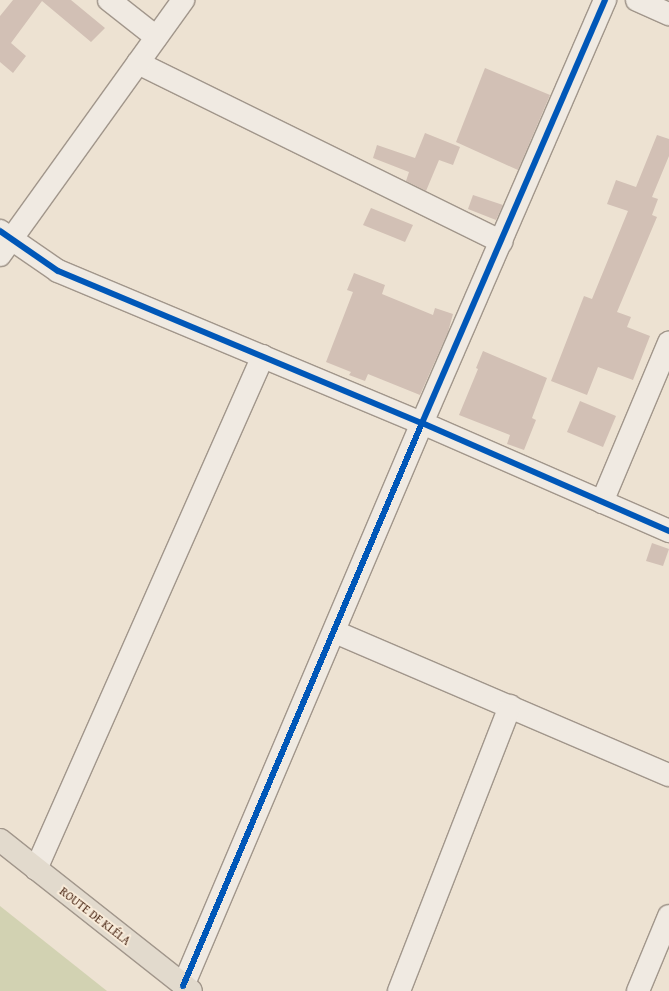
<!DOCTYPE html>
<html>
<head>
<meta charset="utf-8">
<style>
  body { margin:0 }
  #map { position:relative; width:669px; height:991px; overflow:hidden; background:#ede2d2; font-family:"Gentium Book Plus",serif }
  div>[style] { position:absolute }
  .green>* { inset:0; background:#d2d2b2 }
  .building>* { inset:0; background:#d2c0b5 }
  .roads { filter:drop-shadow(1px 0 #a1968b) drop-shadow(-1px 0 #a1968b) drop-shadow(0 1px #a1968b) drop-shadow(0 -1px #a1968b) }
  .minor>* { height:22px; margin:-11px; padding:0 11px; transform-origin:11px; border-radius:11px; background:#f0eae2 }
  .major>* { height:22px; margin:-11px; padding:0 11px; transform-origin:11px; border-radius:11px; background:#e2dacd }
  .cycleway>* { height:6px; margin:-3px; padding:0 3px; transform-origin:3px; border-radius:3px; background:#0057b8 }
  span { translate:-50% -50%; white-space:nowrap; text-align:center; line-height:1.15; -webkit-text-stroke:3.5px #faeddb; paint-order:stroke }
  .street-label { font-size:12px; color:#482513 }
</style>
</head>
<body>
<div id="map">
  <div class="green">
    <div style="clip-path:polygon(0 906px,107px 991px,0 991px)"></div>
  </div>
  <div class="building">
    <div style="clip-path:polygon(13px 0,71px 0,105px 28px,91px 42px,42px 1px,11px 43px,26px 56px,13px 73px,0 62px,0 16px)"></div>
    <div style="clip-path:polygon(485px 68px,550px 95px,518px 170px,456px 142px)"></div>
    <div style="clip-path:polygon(425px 133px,460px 147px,453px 165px,439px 160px,426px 191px,406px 181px,409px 172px,373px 158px,377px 145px,415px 158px)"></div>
    <div style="clip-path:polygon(657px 135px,669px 139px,669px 156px,652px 197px,658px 199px,652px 215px,657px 217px,617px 312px,631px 317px,627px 327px,650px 336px,633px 380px,598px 367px,587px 395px,551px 381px,584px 296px,592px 299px,628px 211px,607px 204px,616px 180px,636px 187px)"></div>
    <div style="clip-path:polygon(473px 195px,503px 205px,496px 220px,468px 209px)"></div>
    <div style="clip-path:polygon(371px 208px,413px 225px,405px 242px,363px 225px)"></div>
    <div style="clip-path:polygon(354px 273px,385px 285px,382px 294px,433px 315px,435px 308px,453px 314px,448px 332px,420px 395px,368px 374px,365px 381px,349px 375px,351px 372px,326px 362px,353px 292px,347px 290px)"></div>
    <div style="clip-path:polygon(483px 351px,547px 378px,532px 418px,536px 420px,524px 450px,507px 444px,510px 435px,459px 415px,478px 369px,476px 368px)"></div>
    <div style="clip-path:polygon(580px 401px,616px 416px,603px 447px,567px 432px)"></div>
    <div style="clip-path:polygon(652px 543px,669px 549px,663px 566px,646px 561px)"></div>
  </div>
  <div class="roads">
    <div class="minor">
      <div style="left:109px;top:0;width:60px;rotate:38.2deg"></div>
      <div style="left:637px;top:0;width:35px;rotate:24deg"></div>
      <div style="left:138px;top:63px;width:405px;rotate:26.2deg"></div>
      <div style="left:0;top:231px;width:70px;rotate:34.6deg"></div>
      <div style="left:58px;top:271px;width:394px;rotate:22.7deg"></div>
      <div style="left:422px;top:423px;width:270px;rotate:23.6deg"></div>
      <div style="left:0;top:255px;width:314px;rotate:-54.3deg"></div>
      <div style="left:602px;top:502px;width:173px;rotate:-67.2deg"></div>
      <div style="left:335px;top:632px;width:363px;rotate:23.2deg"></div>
      <div style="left:36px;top:869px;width:561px;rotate:-66.13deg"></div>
      <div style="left:183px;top:986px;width:612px;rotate:-67deg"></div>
      <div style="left:422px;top:423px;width:461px;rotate:-66.6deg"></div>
      <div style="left:399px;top:991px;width:306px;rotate:-68.7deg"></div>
      <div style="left:638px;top:991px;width:81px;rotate:-67.5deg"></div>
    </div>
    <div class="major">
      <div style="left:0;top:840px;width:243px;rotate:38.3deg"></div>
    </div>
  </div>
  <div class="cycleway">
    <div style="left:0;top:231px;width:70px;rotate:34.6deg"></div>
    <div style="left:58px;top:271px;width:394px;rotate:22.7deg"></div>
    <div style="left:422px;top:423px;width:270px;rotate:23.6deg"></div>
    <div style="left:183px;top:986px;width:612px;rotate:-67deg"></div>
    <div style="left:422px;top:423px;width:461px;rotate:-66.6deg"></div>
  </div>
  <div class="street-label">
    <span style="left:95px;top:916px;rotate:38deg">ROUTE DE KLÉLA</span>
  </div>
</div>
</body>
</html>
